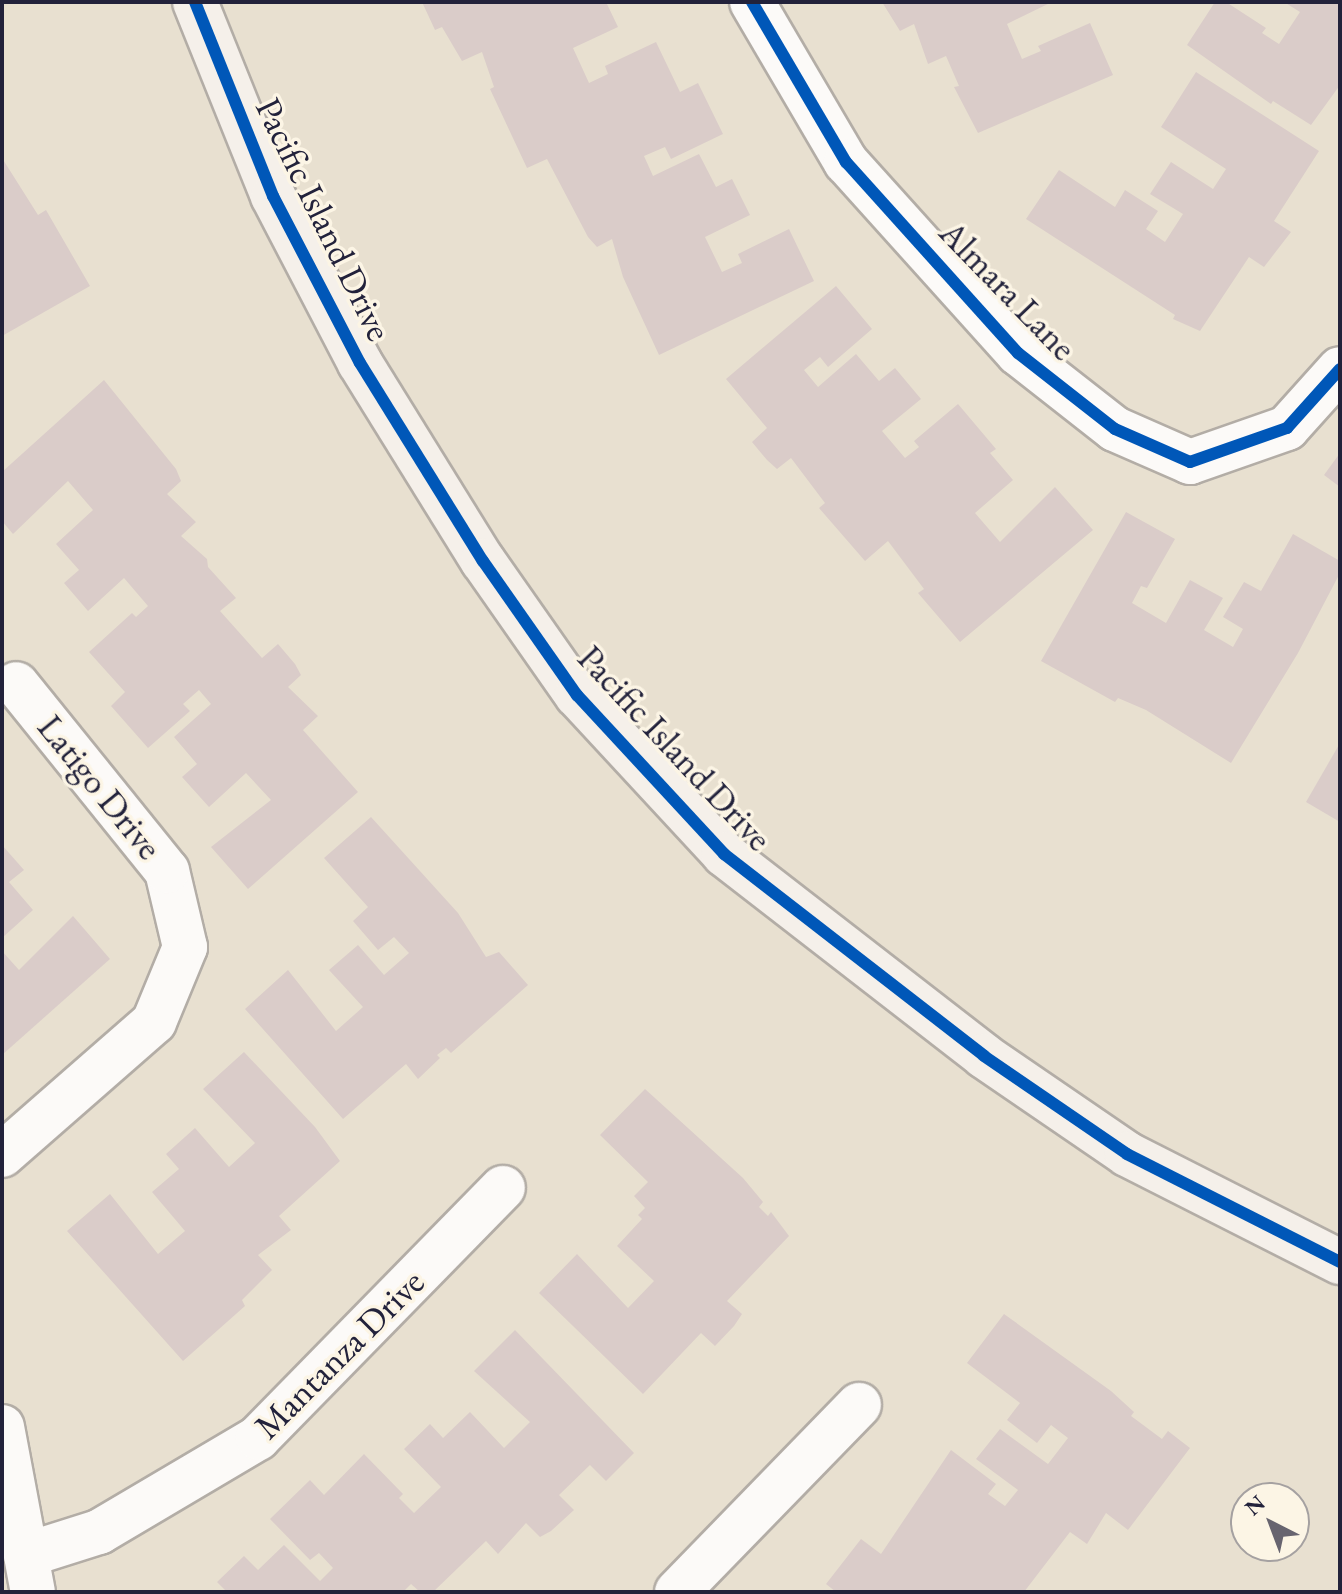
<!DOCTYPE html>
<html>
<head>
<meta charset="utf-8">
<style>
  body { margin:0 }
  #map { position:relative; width:1342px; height:1594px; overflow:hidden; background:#e8e0d0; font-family:"EB Garamond",serif }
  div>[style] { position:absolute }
  .building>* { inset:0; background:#daccc9 }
  .roads { filter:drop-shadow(2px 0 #b3ada6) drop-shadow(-2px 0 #b3ada6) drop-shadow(0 2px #b3ada6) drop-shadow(0 -2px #b3ada6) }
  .minor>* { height:44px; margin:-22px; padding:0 22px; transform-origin:22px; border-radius:22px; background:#fcfaf8 }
  .tertiary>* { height:44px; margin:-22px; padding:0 22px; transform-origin:22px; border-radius:22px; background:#fcfaf8 }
  .secondary>* { height:44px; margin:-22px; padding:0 22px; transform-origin:22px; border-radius:22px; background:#f5f0ea }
  .cycleway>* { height:12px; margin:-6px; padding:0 6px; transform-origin:6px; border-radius:6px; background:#0057b8 }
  span { translate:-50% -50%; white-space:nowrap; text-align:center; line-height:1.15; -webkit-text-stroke:7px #fcf5e5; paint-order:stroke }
  .street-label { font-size:36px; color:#22223b }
  .frame { position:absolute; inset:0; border:4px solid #22223b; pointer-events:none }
  .north { position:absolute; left:1230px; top:1482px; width:80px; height:80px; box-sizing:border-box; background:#fcf5e5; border:2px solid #a5a1a1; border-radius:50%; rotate:318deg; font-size:22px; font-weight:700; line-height:32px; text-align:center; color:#22223b }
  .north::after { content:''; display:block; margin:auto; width:28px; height:36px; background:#67646f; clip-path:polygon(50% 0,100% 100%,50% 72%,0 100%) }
</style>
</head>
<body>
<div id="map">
  <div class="building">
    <div style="clip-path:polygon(422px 2px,606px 2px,618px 27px,573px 48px,589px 83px,608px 74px,605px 66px,656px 42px,680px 92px,698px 83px,723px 134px,671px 159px,665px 147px,644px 156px,653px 176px,699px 154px,716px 187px,732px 179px,750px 215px,705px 237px,722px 272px,742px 263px,738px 254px,789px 229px,814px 281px,659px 355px,623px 277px,612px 239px,597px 247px,588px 237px,547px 159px,527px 168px,490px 89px,494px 87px,482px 52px,462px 61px,442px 27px,435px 30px)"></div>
    <div style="clip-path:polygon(882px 2px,1052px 2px,1007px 24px,1022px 59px,1041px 51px,1038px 46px,1090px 23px,1113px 75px,978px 133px,954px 87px,959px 86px,946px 56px,928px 64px,914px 24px,900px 31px)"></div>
    <div style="clip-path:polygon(1215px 2px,1226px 2px,1266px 28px,1262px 33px,1279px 44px,1300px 12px,1284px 2px,1340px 2px,1340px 85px,1311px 125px,1273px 101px,1271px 104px,1187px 45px)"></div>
    <div style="clip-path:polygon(1196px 72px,1319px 151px,1274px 221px,1291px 232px,1264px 267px,1249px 257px,1200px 331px,1173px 319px,1175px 315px,1026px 219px,1059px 170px,1115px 207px,1125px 190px,1158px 211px,1146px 229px,1165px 242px,1183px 214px,1150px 194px,1171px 162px,1213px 189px,1226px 169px,1161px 127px)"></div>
    <div style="clip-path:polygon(2px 158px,38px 215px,46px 210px,90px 286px,2px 336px)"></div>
    <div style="clip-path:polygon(836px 286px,872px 329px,828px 367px,820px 357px,804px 370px,818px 387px,856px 354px,879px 381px,895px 368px,921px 399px,882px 431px,905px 458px,919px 447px,914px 441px,958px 404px,996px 449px,990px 453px,1013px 480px,975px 513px,1000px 542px,1055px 487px,1093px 530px,960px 642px,918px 593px,924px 589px,888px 541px,865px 561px,819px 508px,825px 503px,791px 458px,777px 469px,767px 460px,752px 442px,767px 428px,726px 379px)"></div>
    <div style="clip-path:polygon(104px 380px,176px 469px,181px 481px,167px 494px,196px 522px,181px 536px,207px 559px,208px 567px,236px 598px,220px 611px,262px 658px,278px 644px,295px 664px,301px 675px,288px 687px,318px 716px,303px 730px,358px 792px,248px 889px,211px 847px,271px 800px,246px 773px,209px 807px,182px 777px,197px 764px,174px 737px,211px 704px,199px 690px,183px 704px,190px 711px,148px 748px,111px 706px,125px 692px,89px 652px,132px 613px,136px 617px,148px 606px,124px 578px,88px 611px,64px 583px,79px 570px,56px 544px,93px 510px,68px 481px,13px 534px,2px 521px,2px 472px)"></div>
    <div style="clip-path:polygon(1340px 453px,1340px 487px,1324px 475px)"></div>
    <div style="clip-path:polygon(1126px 512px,1175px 539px,1147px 588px,1141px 586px,1132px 603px,1166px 623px,1190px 580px,1223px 598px,1204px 630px,1233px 647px,1243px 629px,1223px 617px,1244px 582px,1261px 591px,1293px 534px,1340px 561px,1340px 573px,1298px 653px,1231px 763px,1146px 710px,1118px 698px,1115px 702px,1041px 661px)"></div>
    <div style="clip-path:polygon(1340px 743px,1340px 822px,1306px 802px)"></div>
    <div style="clip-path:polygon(371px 817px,458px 913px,486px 957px,499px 952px,528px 985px,451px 1053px,446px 1048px,437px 1055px,440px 1058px,418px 1079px,406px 1064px,343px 1119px,245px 1009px,288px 970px,336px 1031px,363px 1007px,329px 970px,358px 945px,384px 975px,409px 953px,394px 937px,378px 950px,353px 921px,368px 907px,324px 858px)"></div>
    <div style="clip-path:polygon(2px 845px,24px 870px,9px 882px,33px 910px,2px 938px)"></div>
    <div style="clip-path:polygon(73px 916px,110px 959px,2px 1055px,2px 951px,19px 970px)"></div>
    <div style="clip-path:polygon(244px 1052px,315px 1127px,340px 1161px,279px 1216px,291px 1230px,258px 1255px,272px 1270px,242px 1300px,245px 1306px,183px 1361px,67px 1231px,110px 1194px,158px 1254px,185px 1231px,152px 1192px,179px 1169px,166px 1154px,195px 1128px,229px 1167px,255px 1143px,203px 1089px)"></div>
    <div style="clip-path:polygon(645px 1089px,743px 1178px,763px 1202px,759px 1207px,768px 1216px,771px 1212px,789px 1236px,727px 1301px,742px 1314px,734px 1326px,715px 1346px,701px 1333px,643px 1394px,539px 1293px,577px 1254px,628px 1308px,654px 1281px,617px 1246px,642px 1219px,638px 1215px,645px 1208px,634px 1196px,648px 1182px,600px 1135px)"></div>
    <div style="clip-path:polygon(1004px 1314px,1111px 1391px,1134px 1412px,1131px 1416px,1162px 1439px,1168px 1431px,1190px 1448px,1128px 1530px,1106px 1513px,1087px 1544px,1070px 1532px,1024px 1592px,836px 1592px,826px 1584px,861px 1539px,881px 1554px,951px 1450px,996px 1484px,988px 1494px,1005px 1506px,1018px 1490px,976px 1459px,1000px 1429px,1048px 1464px,1068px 1438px,1051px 1425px,1037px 1443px,1007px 1420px,1020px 1403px,967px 1363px)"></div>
    <div style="clip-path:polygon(515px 1330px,634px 1453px,606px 1481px,590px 1465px,559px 1495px,574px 1510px,551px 1531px,540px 1537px,526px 1523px,498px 1554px,486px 1541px,433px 1592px,420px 1592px,411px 1584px,403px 1592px,227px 1592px,217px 1582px,244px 1556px,258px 1570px,284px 1545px,320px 1581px,333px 1568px,319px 1553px,310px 1560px,270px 1519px,310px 1480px,324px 1495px,364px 1454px,403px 1494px,399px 1498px,414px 1513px,441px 1487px,404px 1449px,430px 1424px,443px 1438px,470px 1412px,504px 1448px,530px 1422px,474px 1371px)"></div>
  </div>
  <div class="roads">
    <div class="minor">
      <div style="left:752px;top:2px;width:186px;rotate:59.6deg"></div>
      <div style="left:846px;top:162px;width:257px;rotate:48deg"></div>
      <div style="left:1018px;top:353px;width:123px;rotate:38.1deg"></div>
      <div style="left:1115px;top:429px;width:82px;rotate:23.7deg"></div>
      <div style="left:1190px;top:462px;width:103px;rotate:-19.3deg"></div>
      <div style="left:1287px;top:428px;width:79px;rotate:-48.1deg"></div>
      <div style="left:2px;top:1155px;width:202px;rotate:-41.2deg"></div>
      <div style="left:154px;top:1022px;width:81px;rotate:-67.5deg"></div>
      <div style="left:185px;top:947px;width:78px;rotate:-103.3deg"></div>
      <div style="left:167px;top:871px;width:240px;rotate:-128.9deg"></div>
      <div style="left:26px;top:1555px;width:77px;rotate:-17.5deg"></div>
      <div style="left:99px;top:1532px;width:185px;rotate:-30.6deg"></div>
      <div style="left:258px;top:1438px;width:350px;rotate:-45.6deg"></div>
      <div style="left:677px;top:1592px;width:261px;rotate:-45.8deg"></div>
    </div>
    <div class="tertiary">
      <div style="left:2px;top:1427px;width:168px;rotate:79.4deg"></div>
    </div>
    <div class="secondary">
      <div style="left:195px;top:2px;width:209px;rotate:68.1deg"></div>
      <div style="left:273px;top:196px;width:188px;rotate:62.5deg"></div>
      <div style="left:360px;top:363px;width:233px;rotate:58.2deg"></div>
      <div style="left:483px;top:561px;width:164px;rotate:55deg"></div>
      <div style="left:577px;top:695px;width:217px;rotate:47.2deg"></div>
      <div style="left:724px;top:854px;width:329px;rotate:37.8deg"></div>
      <div style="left:984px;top:1056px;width:173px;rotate:34.4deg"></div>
      <div style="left:1127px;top:1154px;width:239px;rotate:26.9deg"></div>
    </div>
  </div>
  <div class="cycleway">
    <div style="left:195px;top:2px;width:209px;rotate:68.1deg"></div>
    <div style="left:273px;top:196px;width:188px;rotate:62.5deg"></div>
    <div style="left:360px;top:363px;width:233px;rotate:58.2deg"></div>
    <div style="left:483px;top:561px;width:164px;rotate:55deg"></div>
    <div style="left:577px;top:695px;width:217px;rotate:47.2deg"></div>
    <div style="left:724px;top:854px;width:329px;rotate:37.8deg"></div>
    <div style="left:984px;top:1056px;width:173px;rotate:34.4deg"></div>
    <div style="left:1127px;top:1154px;width:239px;rotate:26.9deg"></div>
    <div style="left:752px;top:2px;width:186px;rotate:59.6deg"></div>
    <div style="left:846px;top:162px;width:257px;rotate:48deg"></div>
    <div style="left:1018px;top:353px;width:123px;rotate:38.1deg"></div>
    <div style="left:1115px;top:429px;width:82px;rotate:23.7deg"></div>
    <div style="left:1190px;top:462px;width:103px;rotate:-19.3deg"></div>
    <div style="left:1287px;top:428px;width:79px;rotate:-48.1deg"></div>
  </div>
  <div class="street-label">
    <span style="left:324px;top:219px;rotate:64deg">Pacific Island Drive</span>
    <span style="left:1008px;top:290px;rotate:46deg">Almara Lane</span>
    <span style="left:675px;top:748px;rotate:47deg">Pacific Island Drive</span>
    <span style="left:100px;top:787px;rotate:51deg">Latigo Drive</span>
    <span style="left:339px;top:1354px;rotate:-45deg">Mantanza Drive</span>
  </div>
  <div class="frame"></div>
  <div class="north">N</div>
</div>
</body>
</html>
